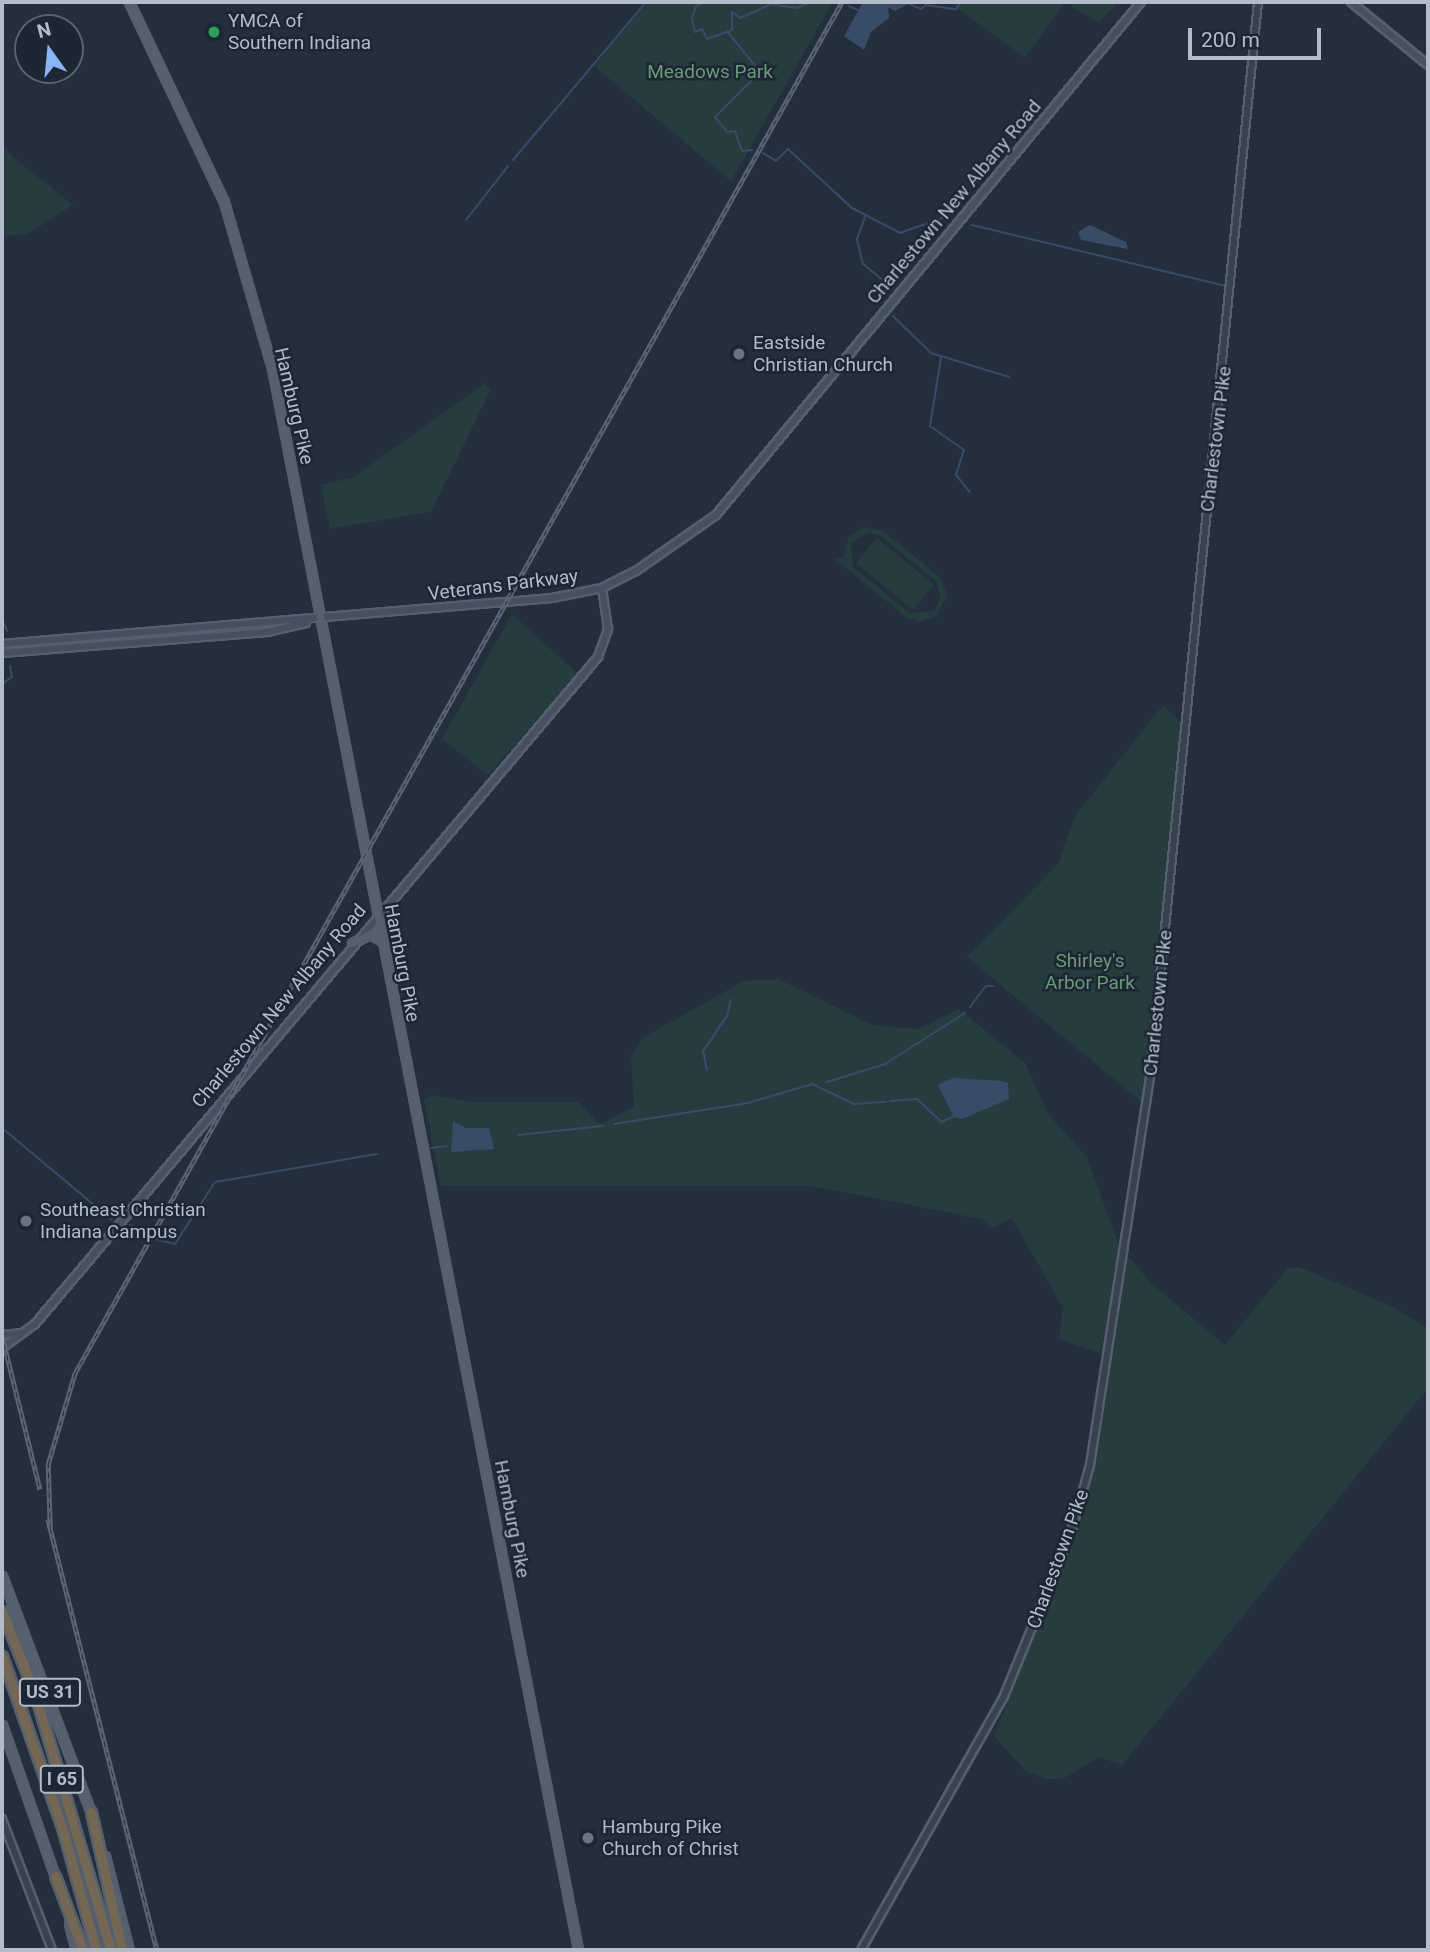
<!DOCTYPE html>
<html>
<head>
<meta charset="utf-8">
<style>
  body { margin:0 }
  #map { position:relative; width:1430px; height:1952px; overflow:hidden; background:#242f3e; font-family:Roboto,sans-serif }
  div>[style] { position:absolute }
  .green>* { inset:0; background:#263c3f }
  .water>* { inset:0; background:#394c67 }
  .stream>* { height:2px; margin:-1px; padding:0 1px; transform-origin:1px; border-radius:1px; background:#394c67 }
  .roads { filter:drop-shadow(2px 0 #565f6c) drop-shadow(-2px 0 #565f6c) drop-shadow(0 2px #565f6c) drop-shadow(0 -2px #565f6c) }
  .tertiary>* { height:6px; margin:-3px; padding:0 3px; transform-origin:3px; border-radius:3px; background:#38414e }
  .secondary>* { height:6px; margin:-3px; padding:0 3px; transform-origin:3px; border-radius:3px; background:#465061 }
  .primary>* { height:7px; margin:-3.5px; padding:0 3.5px; transform-origin:3.5px; border-radius:3.5px; background:#56606e }
  .motorway>* { height:9px; margin:-4.5px; padding:0 4.5px; transform-origin:4.5px; border-radius:4.5px; background:#746855 }
  .rail>* { height:4.5px; margin-top:-2.25px; transform-origin:0; background:repeating-linear-gradient(90deg,#1d2633 0 5px,#5a6575 0 10px); box-sizing:border-box; border-block:2px solid #5a6575 }
  .dots>* { width:19px; height:19px; translate:-50% -50%; box-sizing:border-box; border:4px solid #1d2633; border-radius:50% }
  span { translate:-50% -50%; white-space:nowrap; text-align:center; line-height:1.15; -webkit-text-stroke:5px #1d2633; paint-order:stroke }
  .shield-label span { padding:2px 5px; background:#1d2633; border:2px solid; border-radius:5px; -webkit-text-stroke-width:0 }
  .shield-label { font-size:18px; color:#b4bcc9; font-weight:700 }
  .poi-label { font-size:19px; color:#b4bcc9 }
  .left { translate:0 -50%; text-align:left }
  .park-label { font-size:19px; color:#6b9a76 }
  .street-label { font-size:19px; color:#b4bcc9 }
  .frame { position:absolute; inset:0; border:4px solid #b4bcc9; pointer-events:none }
  .north { position:absolute; left:14px; top:14px; width:70px; height:70px; box-sizing:border-box; background:#1d2633; border:2px solid #59626f; border-radius:50%; rotate:345deg; font-size:19px; font-weight:700; line-height:28px; text-align:center; color:#b4bcc9 }
  .north::after { content:''; display:block; margin:auto; width:24px; height:32px; background:#8ab4f8; clip-path:polygon(50% 0,100% 100%,50% 72%,0 100%) }
  .scale { position:absolute; left:1188px; top:28px; width:133px; height:32px; box-sizing:border-box; border:4px solid #b4bcc9; border-top:0; padding-left:9px; font-size:21px; line-height:24px; white-space:nowrap; color:#b4bcc9; -webkit-text-stroke:5px #1d2633; paint-order:stroke }
</style>
</head>
<body>
<div id="map">
  <div class="green">
    <div style="clip-path:polygon(648px 2px,833px 2px,731px 181px,594px 66px)"></div>
    <div style="clip-path:polygon(949px 2px,1118px 2px,1099px 23px,1065px 2px,1025px 58px)"></div>
    <div style="clip-path:polygon(2px 141px,8px 153px,73px 205px,28px 234px,2px 236px)"></div>
    <div style="clip-path:polygon(485px 383px,491px 389px,431px 512px,330px 529px,321px 485px,354px 477px)"></div>
    <div style="clip-path:polygon(evenodd,864px 527px,882px 530px,941px 578px,947px 595px,937px 616px,920px 622px,907px 618px,835px 559px,843px 558px,849px 536px,864px 527px,869px 532px,882px 537px,937px 582px,941px 599px,934px 611px,910px 613px,853px 567px,851px 543px,869px 532px)"></div>
    <div style="clip-path:polygon(877px 538px,934px 585px,913px 610px,856px 563px)"></div>
    <div style="clip-path:polygon(512px 614px,578px 674px,488px 775px,442px 739px)"></div>
    <div style="clip-path:polygon(1163px 705px,1184px 725px,1144px 1104px,967px 957px,1058px 864px,1075px 816px)"></div>
    <div style="clip-path:polygon(778px 979px,872px 1025px,919px 1029px,959px 1009px,1025px 1063px,1048px 1114px,1087px 1157px,1119px 1246px,1152px 1284px,1225px 1345px,1288px 1268px,1299px 1267px,1389px 1305px,1428px 1328px,1428px 1388px,1122px 1765px,1098px 1757px,1063px 1779px,1046px 1779px,1026px 1771px,994px 1736px,1083px 1514px,1112px 1357px,1059px 1339px,1063px 1308px,1012px 1218px,992px 1228px,982px 1219px,812px 1186px,441px 1186px,424px 1100px,432px 1095px,475px 1102px,578px 1102px,600px 1124px,634px 1107px,631px 1057px,642px 1038px,744px 981px)"></div>
  </div>
  <div class="water">
    <div style="clip-path:polygon(863px 2px,912px 2px,895px 11px,888px 7px,889px 18px,871px 32px,864px 50px,844px 36px)"></div>
    <div style="clip-path:polygon(1090px 225px,1126px 242px,1128px 249px,1081px 240px,1078px 232px)"></div>
    <div style="clip-path:polygon(953px 1078px,1002px 1081px,1008px 1083px,1009px 1099px,962px 1119px,954px 1117px,938px 1085px)"></div>
    <div style="clip-path:polygon(453px 1121px,466px 1128px,489px 1128px,494px 1149px,451px 1152px)"></div>
  </div>
  <div class="stream">
    <div style="left:705px;top:2px;width:10px;rotate:156deg"></div>
    <div style="left:696px;top:6px;width:13px;rotate:108deg"></div>
    <div style="left:692px;top:18px;width:14px;rotate:78deg"></div>
    <div style="left:695px;top:32px;width:8px;rotate:-23deg"></div>
    <div style="left:702px;top:29px;width:11px;rotate:63deg"></div>
    <div style="left:707px;top:39px;width:27px;rotate:-20deg"></div>
    <div style="left:732px;top:30px;width:18px;rotate:-90deg"></div>
    <div style="left:732px;top:12px;width:10px;rotate:37deg"></div>
    <div style="left:740px;top:18px;width:34px;rotate:-24deg"></div>
    <div style="left:771px;top:4px;width:25px;rotate:9deg"></div>
    <div style="left:796px;top:8px;width:17px;rotate:-21deg"></div>
    <div style="left:905px;top:2px;width:17px;rotate:24deg"></div>
    <div style="left:921px;top:9px;width:6px;rotate:-39deg"></div>
    <div style="left:926px;top:5px;width:30px;rotate:8deg"></div>
    <div style="left:956px;top:9px;width:9px;rotate:-54deg"></div>
    <div style="left:849px;top:6px;width:10px;rotate:24deg"></div>
    <div style="left:727px;top:31px;width:48px;rotate:51deg"></div>
    <div style="left:757px;top:68px;width:14px;rotate:115deg"></div>
    <div style="left:751px;top:81px;width:51px;rotate:135deg"></div>
    <div style="left:715px;top:117px;width:19px;rotate:51deg"></div>
    <div style="left:727px;top:132px;width:8px;rotate:-7deg"></div>
    <div style="left:735px;top:131px;width:21px;rotate:71deg"></div>
    <div style="left:742px;top:151px;width:10px;rotate:-6deg"></div>
    <div style="left:763px;top:153px;width:15px;rotate:32deg"></div>
    <div style="left:776px;top:161px;width:17px;rotate:-45deg"></div>
    <div style="left:788px;top:149px;width:87px;rotate:42.7deg"></div>
    <div style="left:852px;top:208px;width:54px;rotate:27.5deg"></div>
    <div style="left:900px;top:233px;width:51px;rotate:-19.5deg"></div>
    <div style="left:513px;top:160px;width:207px;rotate:-49.9deg"></div>
    <div style="left:865px;top:217px;width:23px;rotate:110deg"></div>
    <div style="left:857px;top:239px;width:26px;rotate:77deg"></div>
    <div style="left:863px;top:264px;width:33px;rotate:39deg"></div>
    <div style="left:466px;top:220px;width:68px;rotate:-52.1deg"></div>
    <div style="left:972px;top:225px;width:261px;rotate:13.5deg"></div>
    <div style="left:893px;top:316px;width:53px;rotate:44.2deg"></div>
    <div style="left:931px;top:353px;width:82px;rotate:17.1deg"></div>
    <div style="left:941px;top:358px;width:69px;rotate:99.2deg"></div>
    <div style="left:930px;top:426px;width:42px;rotate:35.2deg"></div>
    <div style="left:964px;top:450px;width:26px;rotate:108deg"></div>
    <div style="left:956px;top:475px;width:22px;rotate:51deg"></div>
    <div style="left:2px;top:619px;width:13px;rotate:67deg"></div>
    <div style="left:2px;top:684px;width:12px;rotate:-35deg"></div>
    <div style="left:12px;top:677px;width:11px;rotate:-100deg"></div>
    <div style="left:970px;top:1007px;width:26px;rotate:-53deg"></div>
    <div style="left:986px;top:986px;width:7px"></div>
    <div style="left:707px;top:1070px;width:19px;rotate:-102deg"></div>
    <div style="left:703px;top:1051px;width:42px;rotate:-55.6deg"></div>
    <div style="left:727px;top:1016px;width:17px;rotate:-77deg"></div>
    <div style="left:827px;top:1082px;width:61px;rotate:-17.2deg"></div>
    <div style="left:885px;top:1064px;width:95px;rotate:-32.5deg"></div>
    <div style="left:890px;top:1101px;width:27px;rotate:-4deg"></div>
    <div style="left:917px;top:1099px;width:34px;rotate:43deg"></div>
    <div style="left:942px;top:1122px;width:13px;rotate:-27deg"></div>
    <div style="left:614px;top:1124px;width:136px;rotate:-8.9deg"></div>
    <div style="left:748px;top:1103px;width:67px;rotate:-16.5deg"></div>
    <div style="left:812px;top:1084px;width:47px;rotate:25.5deg"></div>
    <div style="left:854px;top:1104px;width:32px;rotate:-4deg"></div>
    <div style="left:2px;top:1128px;width:143px;rotate:39.9deg"></div>
    <div style="left:518px;top:1135px;width:85px;rotate:-6deg"></div>
    <div style="left:431px;top:1148px;width:16px;rotate:-7deg"></div>
    <div style="left:130px;top:1225px;width:21px;rotate:28deg"></div>
    <div style="left:156px;top:1239px;width:20px;rotate:15deg"></div>
    <div style="left:175px;top:1244px;width:74px;rotate:-57.2deg"></div>
    <div style="left:215px;top:1182px;width:164px;rotate:-9.8deg"></div>
  </div>
  <div class="roads">
    <div class="tertiary">
      <div style="left:2px;top:1819px;width:140px;rotate:69.1deg"></div>
      <div style="left:861px;top:1950px;width:291px;rotate:-60.6deg"></div>
      <div style="left:1004px;top:1696px;width:180px;rotate:-67.8deg"></div>
      <div style="left:1072px;top:1529px;width:66px;rotate:-74.3deg"></div>
      <div style="left:1090px;top:1465px;width:393px;rotate:-81.2deg"></div>
      <div style="left:1150px;top:1077px;width:1080px;rotate:-84.26deg"></div>
    </div>
    <div class="secondary">
      <div style="left:1351px;top:2px;width:99px;rotate:39.3deg"></div>
      <div style="left:2px;top:644px;width:552px;rotate:-4.78deg"></div>
      <div style="left:552px;top:598px;width:51px;rotate:-11.3deg"></div>
      <div style="left:602px;top:588px;width:38px;rotate:-27deg"></div>
      <div style="left:636px;top:571px;width:98px;rotate:-35deg"></div>
      <div style="left:716px;top:515px;width:666px;rotate:-50.36deg"></div>
      <div style="left:2px;top:653px;width:266px;rotate:-4.5deg"></div>
      <div style="left:267px;top:632px;width:40px;rotate:-13deg"></div>
      <div style="left:2px;top:1335px;width:18px;rotate:-6deg"></div>
      <div style="left:2px;top:1348px;width:41px;rotate:-36deg"></div>
      <div style="left:35px;top:1324px;width:873px;rotate:-49.83deg"></div>
      <div style="left:598px;top:657px;width:30px;rotate:-70deg"></div>
      <div style="left:608px;top:629px;width:41px;rotate:-98.3deg"></div>
    </div>
    <div class="primary">
      <div style="left:129px;top:2px;width:221px;rotate:64.6deg"></div>
      <div style="left:224px;top:202px;width:173px;rotate:73.9deg"></div>
      <div style="left:272px;top:368px;width:1611px;rotate:79.05deg"></div>
      <div style="left:352px;top:943px;width:20px;rotate:-27deg"></div>
      <div style="left:370px;top:934px;width:16px;rotate:30deg"></div>
      <div style="left:2px;top:1576px;width:255px;rotate:69.4deg"></div>
      <div style="left:2px;top:1725px;width:163px;rotate:70.7deg"></div>
      <div style="left:105px;top:1856px;width:97px;rotate:75.7deg"></div>
      <div style="left:69px;top:1924px;width:27px;rotate:75deg"></div>
    </div>
    <div class="motorway">
      <div style="left:2px;top:1611px;width:89px;rotate:68.3deg"></div>
      <div style="left:35px;top:1694px;width:267px;rotate:73.5deg"></div>
      <div style="left:2px;top:1656px;width:181px;rotate:70.7deg"></div>
      <div style="left:62px;top:1827px;width:128px;rotate:74.5deg"></div>
      <div style="left:91px;top:1812px;width:141px;rotate:77.3deg"></div>
      <div style="left:55px;top:1876px;width:79px;rotate:69.3deg"></div>
    </div>
  </div>
  <div class="rail">
    <div style="left:2px;top:1335px;width:159px;rotate:76.1deg"></div>
    <div style="left:48px;top:1519px;width:445px;rotate:75.8deg"></div>
    <div style="left:50px;top:1528px;width:64px;rotate:-91.8deg"></div>
    <div style="left:48px;top:1464px;width:95px;rotate:-73.5deg"></div>
    <div style="left:75px;top:1373px;width:1571px;rotate:-60.78deg"></div>
  </div>
  <div class="dots">
    <div style="left:214px;top:32px;background:#2e9e5b"></div>
    <div style="left:739px;top:354px;background:#6b7280"></div>
    <div style="left:26px;top:1221px;background:#6b7280"></div>
    <div style="left:588px;top:1838px;background:#6b7280"></div>
  </div>
  <div class="shield-label">
    <span style="left:50px;top:1692px">US 31</span>
    <span style="left:62px;top:1779px">I 65</span>
  </div>
  <div class="poi-label">
    <span class="left" style="left:228px;top:32px">YMCA of<br>Southern Indiana</span>
    <span class="left" style="left:753px;top:354px">Eastside<br>Christian Church</span>
    <span class="left" style="left:40px;top:1221px">Southeast Christian<br>Indiana Campus</span>
    <span class="left" style="left:602px;top:1838px">Hamburg Pike<br>Church of Christ</span>
  </div>
  <div class="park-label">
    <span style="left:710px;top:72px">Meadows Park</span>
    <span style="left:1090px;top:972px">Shirley's<br>Arbor Park</span>
  </div>
  <div class="street-label">
    <span style="left:954px;top:202px;rotate:-50deg">Charlestown New Albany Road</span>
    <span style="left:294px;top:406px;rotate:77deg">Hamburg Pike</span>
    <span style="left:1216px;top:439px;rotate:-83deg">Charlestown Pike</span>
    <span style="left:503px;top:585px;rotate:-7deg">Veterans Parkway</span>
    <span style="left:402px;top:963px;rotate:79deg">Hamburg Pike</span>
    <span style="left:1158px;top:1003px;rotate:-84deg">Charlestown Pike</span>
    <span style="left:279px;top:1006px;rotate:-50deg">Charlestown New Albany Road</span>
    <span style="left:512px;top:1519px;rotate:79deg">Hamburg Pike</span>
    <span style="left:1058px;top:1559px;rotate:-70deg">Charlestown Pike</span>
  </div>
  <div class="frame"></div>
  <div class="north">N</div>
  <div class="scale">200 m</div>
</div>
</body>
</html>
